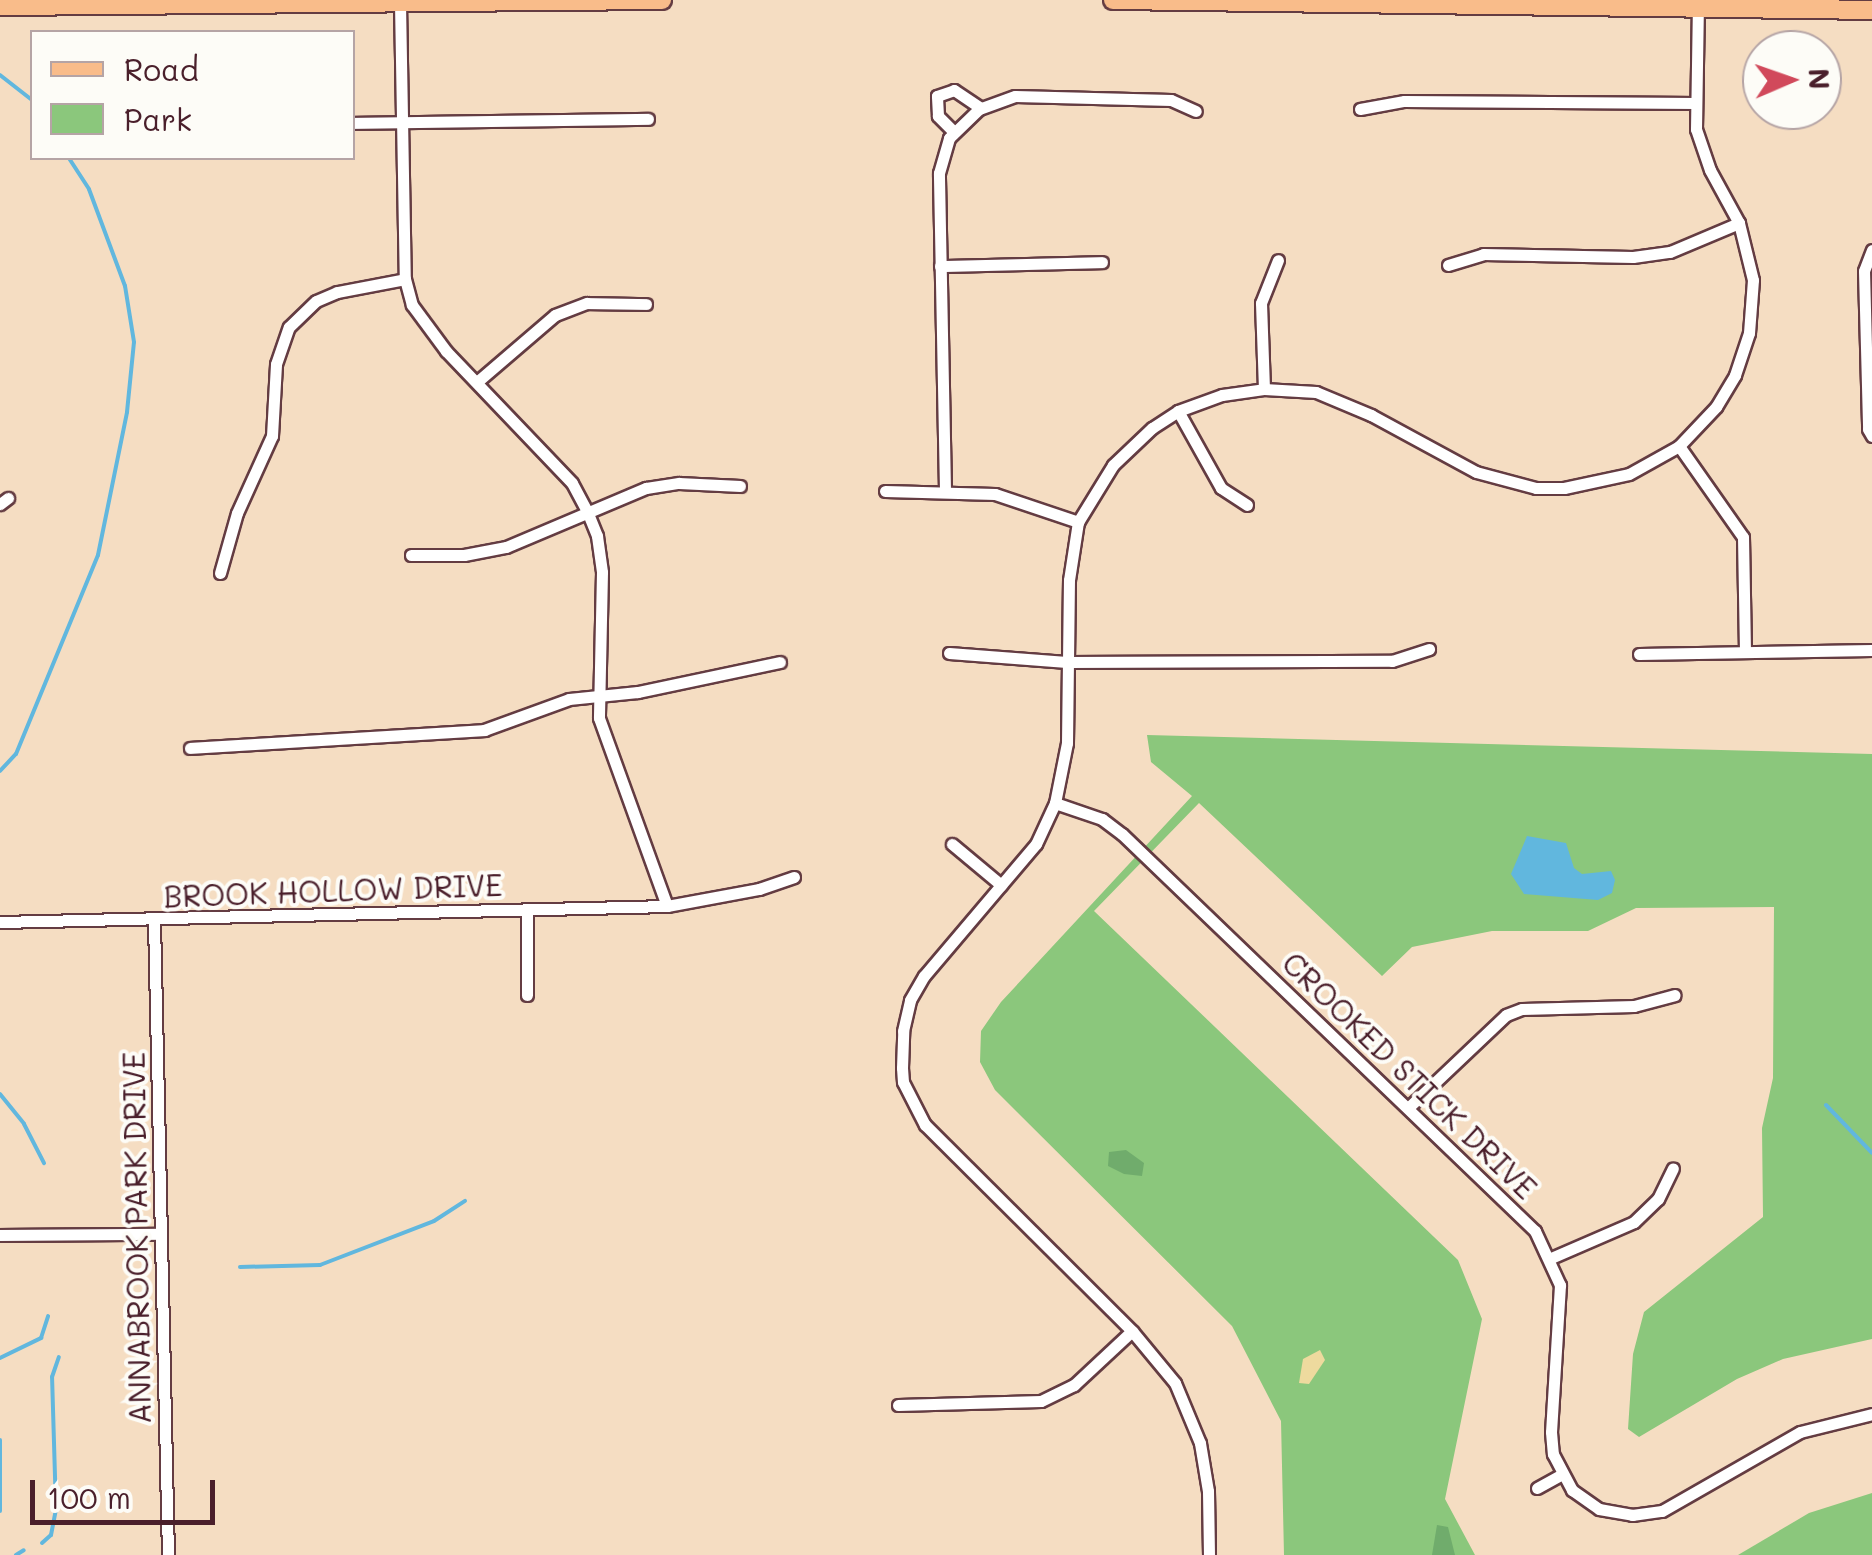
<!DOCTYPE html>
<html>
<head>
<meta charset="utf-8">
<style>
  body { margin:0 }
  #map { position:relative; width:1872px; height:1555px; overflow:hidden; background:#f5ddc2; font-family:Mali,sans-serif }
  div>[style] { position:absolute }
  .green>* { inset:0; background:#8bc77c }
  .forest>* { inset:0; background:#70ac6c }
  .sand>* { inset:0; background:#eeda9e }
  .water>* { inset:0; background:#61b7de }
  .stream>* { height:4px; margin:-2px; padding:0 2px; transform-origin:2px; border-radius:2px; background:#61b7de }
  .roads { filter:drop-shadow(2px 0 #643c42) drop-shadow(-2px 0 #643c42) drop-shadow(0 2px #643c42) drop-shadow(0 -2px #643c42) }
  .minor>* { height:11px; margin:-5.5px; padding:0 5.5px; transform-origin:5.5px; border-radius:5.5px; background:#fff }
  .primary>* { height:18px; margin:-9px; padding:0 9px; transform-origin:9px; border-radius:9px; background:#f9bc8a }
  span { translate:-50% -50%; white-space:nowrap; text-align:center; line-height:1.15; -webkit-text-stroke:8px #fdfcf7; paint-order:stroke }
  .street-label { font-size:30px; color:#4a1f2b }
  .legend { position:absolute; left:30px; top:30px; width:325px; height:130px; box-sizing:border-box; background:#fdfcf7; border:2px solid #b5a4a5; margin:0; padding:12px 18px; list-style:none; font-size:30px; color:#4a1f2b }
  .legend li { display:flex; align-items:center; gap:20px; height:50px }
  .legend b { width:50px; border:2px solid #b5a4a5 }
  .north { position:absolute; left:1742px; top:30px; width:100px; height:100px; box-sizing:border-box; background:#fdfcf7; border:2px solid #b5a4a5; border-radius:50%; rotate:88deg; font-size:28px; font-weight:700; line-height:40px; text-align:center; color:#4a1f2b }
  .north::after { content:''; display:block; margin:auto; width:35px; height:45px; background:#d1495b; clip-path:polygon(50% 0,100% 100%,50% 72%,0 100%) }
  .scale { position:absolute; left:30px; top:1480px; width:185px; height:45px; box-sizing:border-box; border:5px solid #4a1f2b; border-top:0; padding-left:12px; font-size:30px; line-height:35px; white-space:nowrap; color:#4a1f2b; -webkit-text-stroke:8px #fdfcf7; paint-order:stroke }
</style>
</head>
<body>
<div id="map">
  <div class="green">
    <div style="clip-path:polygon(1147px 735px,1872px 754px,1872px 1339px,1783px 1359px,1737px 1379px,1639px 1437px,1628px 1429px,1633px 1354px,1644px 1312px,1763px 1217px,1762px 1128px,1773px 1078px,1774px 907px,1636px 908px,1588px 931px,1492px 931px,1412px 947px,1382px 976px,1199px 803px,1094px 911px,1458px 1260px,1482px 1319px,1445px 1499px,1475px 1555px,1284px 1555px,1281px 1421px,1232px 1326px,995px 1090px,980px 1062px,981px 1031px,1001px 1002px,1192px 796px,1151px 762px)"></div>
    <div style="clip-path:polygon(1872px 1493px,1872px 1555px,1738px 1555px,1809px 1513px)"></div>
  </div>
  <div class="forest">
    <div style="clip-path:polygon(1126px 1150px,1144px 1163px,1142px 1176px,1124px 1174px,1108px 1166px,1109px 1152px)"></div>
    <div style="clip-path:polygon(1437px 1525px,1448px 1527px,1455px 1555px,1432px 1555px)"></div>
  </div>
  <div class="sand">
    <div style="clip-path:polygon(1320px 1350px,1325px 1360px,1309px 1384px,1299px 1383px,1303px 1359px)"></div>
  </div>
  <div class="water">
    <div style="clip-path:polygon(1527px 836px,1566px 843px,1574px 868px,1582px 874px,1611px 871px,1615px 880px,1612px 893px,1598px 900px,1524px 894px,1511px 874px)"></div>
  </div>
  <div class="stream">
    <div style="left:0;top:75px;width:41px;rotate:38deg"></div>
    <div style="left:0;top:771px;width:23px;rotate:-47deg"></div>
    <div style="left:16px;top:754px;width:215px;rotate:-67.6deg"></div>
    <div style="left:98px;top:555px;width:146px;rotate:-78.5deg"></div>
    <div style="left:127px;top:412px;width:70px;rotate:-84.3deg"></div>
    <div style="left:134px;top:342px;width:57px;rotate:-99.1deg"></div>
    <div style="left:125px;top:286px;width:103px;rotate:-110.4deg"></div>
    <div style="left:89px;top:189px;width:37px;rotate:-123deg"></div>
    <div style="left:0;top:1094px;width:38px;rotate:51deg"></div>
    <div style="left:24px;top:1124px;width:44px;rotate:62.9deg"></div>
    <div style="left:1826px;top:1105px;width:66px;rotate:46.2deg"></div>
    <div style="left:240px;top:1267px;width:80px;rotate:-1.4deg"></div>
    <div style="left:320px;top:1265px;width:122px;rotate:-21.1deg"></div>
    <div style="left:434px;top:1221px;width:37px;rotate:-33deg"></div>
    <div style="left:0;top:1358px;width:46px;rotate:-26deg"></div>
    <div style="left:41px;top:1338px;width:23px;rotate:-72deg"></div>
    <div style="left:0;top:1440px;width:71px;rotate:90deg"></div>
    <div style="left:42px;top:1543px;width:12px;rotate:-42deg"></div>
    <div style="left:51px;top:1535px;width:25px;rotate:-79deg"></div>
    <div style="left:56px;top:1510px;width:133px;rotate:-91.7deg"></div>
    <div style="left:52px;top:1377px;width:21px;rotate:-71deg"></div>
    <div style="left:16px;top:1555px;width:9px;rotate:-32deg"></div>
  </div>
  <div class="roads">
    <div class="minor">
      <div style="left:400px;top:3px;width:276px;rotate:89deg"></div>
      <div style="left:405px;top:279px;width:27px;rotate:75deg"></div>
      <div style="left:412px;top:305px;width:57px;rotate:53.5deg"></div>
      <div style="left:446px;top:351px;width:182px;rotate:46.3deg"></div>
      <div style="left:572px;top:483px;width:32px;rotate:62deg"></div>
      <div style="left:587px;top:511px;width:27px;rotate:68deg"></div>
      <div style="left:597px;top:536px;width:36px;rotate:82deg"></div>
      <div style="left:602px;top:572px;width:146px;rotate:91.2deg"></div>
      <div style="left:599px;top:718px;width:200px;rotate:70.1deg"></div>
      <div style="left:1360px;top:109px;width:45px;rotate:-10.3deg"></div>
      <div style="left:1404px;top:101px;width:292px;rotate:0.4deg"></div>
      <div style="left:352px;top:123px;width:296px;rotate:-0.8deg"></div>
      <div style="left:954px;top:132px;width:23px;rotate:-135deg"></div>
      <div style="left:938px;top:116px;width:20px;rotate:-93deg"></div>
      <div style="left:937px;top:96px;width:18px;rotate:-19deg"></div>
      <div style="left:954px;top:90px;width:32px;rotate:34deg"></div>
      <div style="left:1872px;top:250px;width:22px;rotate:111deg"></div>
      <div style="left:1864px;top:271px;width:158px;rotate:88.5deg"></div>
      <div style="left:1868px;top:429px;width:8px;rotate:60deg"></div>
      <div style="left:1448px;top:265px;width:37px;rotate:-17deg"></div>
      <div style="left:1483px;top:254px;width:150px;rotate:1.1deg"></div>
      <div style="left:1633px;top:257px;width:37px;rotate:-8deg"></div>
      <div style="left:1670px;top:252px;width:75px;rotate:-22.8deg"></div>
      <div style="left:940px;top:266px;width:162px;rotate:-1.4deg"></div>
      <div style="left:478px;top:381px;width:101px;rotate:-40.6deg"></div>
      <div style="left:555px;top:315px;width:34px;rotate:-21deg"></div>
      <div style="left:587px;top:303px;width:59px;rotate:1deg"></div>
      <div style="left:1264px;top:389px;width:86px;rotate:-92deg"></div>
      <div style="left:1261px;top:303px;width:46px;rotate:-68.4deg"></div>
      <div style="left:1178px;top:411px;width:88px;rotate:60.8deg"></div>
      <div style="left:1221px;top:488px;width:31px;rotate:33deg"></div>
      <div style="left:1679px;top:446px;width:111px;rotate:54.9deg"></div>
      <div style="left:1743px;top:537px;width:112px;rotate:89deg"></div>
      <div style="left:945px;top:490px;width:317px;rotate:-91.1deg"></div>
      <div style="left:939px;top:173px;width:36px;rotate:-74deg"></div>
      <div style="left:949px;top:138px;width:42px;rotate:-44deg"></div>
      <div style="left:979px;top:109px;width:38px;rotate:-20deg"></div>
      <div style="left:1015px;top:96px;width:156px;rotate:1.5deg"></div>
      <div style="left:1171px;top:100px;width:27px;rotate:24deg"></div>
      <div style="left:885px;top:491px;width:110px;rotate:1.6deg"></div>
      <div style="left:995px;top:494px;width:88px;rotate:18.6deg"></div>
      <div style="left:0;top:504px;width:10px;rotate:-37deg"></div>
      <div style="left:411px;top:555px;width:53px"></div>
      <div style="left:464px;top:555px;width:43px;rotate:-10.8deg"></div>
      <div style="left:506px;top:547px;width:152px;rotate:-22.9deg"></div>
      <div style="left:646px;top:488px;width:33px;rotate:-9deg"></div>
      <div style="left:679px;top:483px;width:61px;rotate:2.8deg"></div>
      <div style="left:220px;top:573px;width:62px;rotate:-74.2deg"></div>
      <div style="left:237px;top:513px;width:85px;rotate:-65.6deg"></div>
      <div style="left:272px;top:436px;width:72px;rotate:-86.8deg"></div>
      <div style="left:276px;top:364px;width:39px;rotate:-71deg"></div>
      <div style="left:289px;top:327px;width:37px;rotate:-44deg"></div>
      <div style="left:316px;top:301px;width:23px;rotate:-23deg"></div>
      <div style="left:337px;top:292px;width:69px;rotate:-10.8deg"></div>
      <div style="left:949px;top:653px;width:118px;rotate:4.4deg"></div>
      <div style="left:1067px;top:662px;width:325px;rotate:-0.2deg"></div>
      <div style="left:1392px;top:661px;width:39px;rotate:-18deg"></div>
      <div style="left:1639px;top:654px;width:233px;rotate:-1deg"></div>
      <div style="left:190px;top:748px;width:295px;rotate:-3.5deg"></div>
      <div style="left:484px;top:730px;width:90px;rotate:-20deg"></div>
      <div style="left:569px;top:699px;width:69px;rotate:-5.8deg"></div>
      <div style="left:638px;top:692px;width:145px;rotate:-11.9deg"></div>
      <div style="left:1055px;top:803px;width:50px;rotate:18.8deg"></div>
      <div style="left:1102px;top:819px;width:25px;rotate:37deg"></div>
      <div style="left:1122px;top:834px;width:573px;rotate:43.87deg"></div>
      <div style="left:1535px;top:1231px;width:60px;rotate:65.2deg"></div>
      <div style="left:1560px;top:1285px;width:147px;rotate:93.5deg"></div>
      <div style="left:1551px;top:1432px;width:22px;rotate:85deg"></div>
      <div style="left:1553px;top:1454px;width:41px;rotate:62.2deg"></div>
      <div style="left:1572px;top:1490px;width:33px;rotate:35deg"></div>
      <div style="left:1599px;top:1509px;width:34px;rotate:10deg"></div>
      <div style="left:1632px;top:1515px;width:30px;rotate:-8deg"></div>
      <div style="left:1662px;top:1511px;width:159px;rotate:-29.8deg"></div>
      <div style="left:1800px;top:1432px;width:74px;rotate:-14deg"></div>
      <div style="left:952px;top:844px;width:64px;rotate:39.9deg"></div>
      <div style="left:527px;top:909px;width:86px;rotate:90deg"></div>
      <div style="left:154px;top:920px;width:635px;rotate:88.74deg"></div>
      <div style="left:0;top:922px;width:667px;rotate:-1.37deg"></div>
      <div style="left:667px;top:906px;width:94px;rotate:-10.5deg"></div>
      <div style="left:759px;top:889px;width:37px;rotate:-19deg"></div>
      <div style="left:1410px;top:1106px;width:132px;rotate:-43.5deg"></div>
      <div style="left:1506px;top:1015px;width:17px;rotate:-21deg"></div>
      <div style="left:1522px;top:1009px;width:112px;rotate:-1.5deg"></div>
      <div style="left:1634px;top:1006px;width:42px;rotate:-15deg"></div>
      <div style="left:0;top:1235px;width:160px;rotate:-0.4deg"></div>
      <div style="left:1551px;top:1258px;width:90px;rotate:-23.4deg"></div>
      <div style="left:1634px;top:1222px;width:33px;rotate:-44deg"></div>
      <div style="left:1658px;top:1199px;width:34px;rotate:-64deg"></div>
      <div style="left:898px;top:1405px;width:143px;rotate:-1.6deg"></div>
      <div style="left:1041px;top:1401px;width:37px;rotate:-26deg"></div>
      <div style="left:1074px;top:1385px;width:79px;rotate:-43deg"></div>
      <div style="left:1537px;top:1488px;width:29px;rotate:-29deg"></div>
      <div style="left:1209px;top:1555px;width:64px;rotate:-90.9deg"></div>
      <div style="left:1208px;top:1491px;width:49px;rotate:-99.5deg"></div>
      <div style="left:1200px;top:1443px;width:65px;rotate:-112.6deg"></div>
      <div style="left:1175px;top:1383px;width:67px;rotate:-129.6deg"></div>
      <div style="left:1132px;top:1331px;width:292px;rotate:-135.1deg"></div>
      <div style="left:925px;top:1125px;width:48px;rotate:-117.1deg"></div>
      <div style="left:903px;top:1082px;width:14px;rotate:-94deg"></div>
      <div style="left:902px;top:1068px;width:37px;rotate:-88deg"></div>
      <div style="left:903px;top:1031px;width:32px;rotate:-77deg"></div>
      <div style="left:910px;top:1000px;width:28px;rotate:-60deg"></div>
      <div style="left:924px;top:976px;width:173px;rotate:-49.7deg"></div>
      <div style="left:1036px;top:844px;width:45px;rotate:-65.1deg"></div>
      <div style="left:1055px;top:803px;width:61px;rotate:-78.7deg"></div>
      <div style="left:1067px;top:743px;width:163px;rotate:-89.3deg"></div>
      <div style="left:1069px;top:580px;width:59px;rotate:-81.2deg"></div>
      <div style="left:1078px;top:522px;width:67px;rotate:-58.4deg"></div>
      <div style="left:1113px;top:465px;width:54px;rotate:-43.5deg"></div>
      <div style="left:1152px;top:428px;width:31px;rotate:-33deg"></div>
      <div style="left:1178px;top:411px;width:47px;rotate:-20deg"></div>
      <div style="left:1222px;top:395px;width:42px;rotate:-8.1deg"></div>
      <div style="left:1264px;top:389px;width:52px;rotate:3.3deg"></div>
      <div style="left:1316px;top:392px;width:60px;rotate:22.7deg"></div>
      <div style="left:1371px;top:415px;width:119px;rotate:28.5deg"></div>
      <div style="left:1476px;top:472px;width:62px;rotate:14.9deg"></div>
      <div style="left:1536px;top:488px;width:28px"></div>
      <div style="left:1564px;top:488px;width:66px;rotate:-12.2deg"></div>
      <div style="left:1629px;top:474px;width:57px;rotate:-29.2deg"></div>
      <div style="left:1679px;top:446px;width:54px;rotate:-46.5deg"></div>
      <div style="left:1716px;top:407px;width:37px;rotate:-59deg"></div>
      <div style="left:1735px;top:375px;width:44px;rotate:-71.6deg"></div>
      <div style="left:1749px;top:333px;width:53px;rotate:-85.7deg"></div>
      <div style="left:1753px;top:280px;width:59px;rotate:-103.8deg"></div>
      <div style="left:1739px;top:223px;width:60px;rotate:-118.7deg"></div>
      <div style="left:1710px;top:170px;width:43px;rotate:-108.9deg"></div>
      <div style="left:1696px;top:129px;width:125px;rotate:-89.1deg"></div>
    </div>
    <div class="primary">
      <div style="left:1113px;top:0;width:759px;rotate:0.75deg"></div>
      <div style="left:0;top:6px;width:662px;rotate:-0.52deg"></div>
    </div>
  </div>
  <div class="street-label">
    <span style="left:333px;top:890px;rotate:-2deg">BROOK HOLLOW DRIVE</span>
    <span style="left:1410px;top:1075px;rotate:44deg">CROOKED STICK DRIVE</span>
    <span style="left:136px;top:1238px;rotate:-91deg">ANNABROOK PARK DRIVE</span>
  </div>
  <ul class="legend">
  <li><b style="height:12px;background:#f9bc8a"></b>Road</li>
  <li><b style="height:28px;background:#8bc77c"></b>Park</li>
  </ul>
  <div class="north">N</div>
  <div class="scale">100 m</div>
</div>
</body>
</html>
